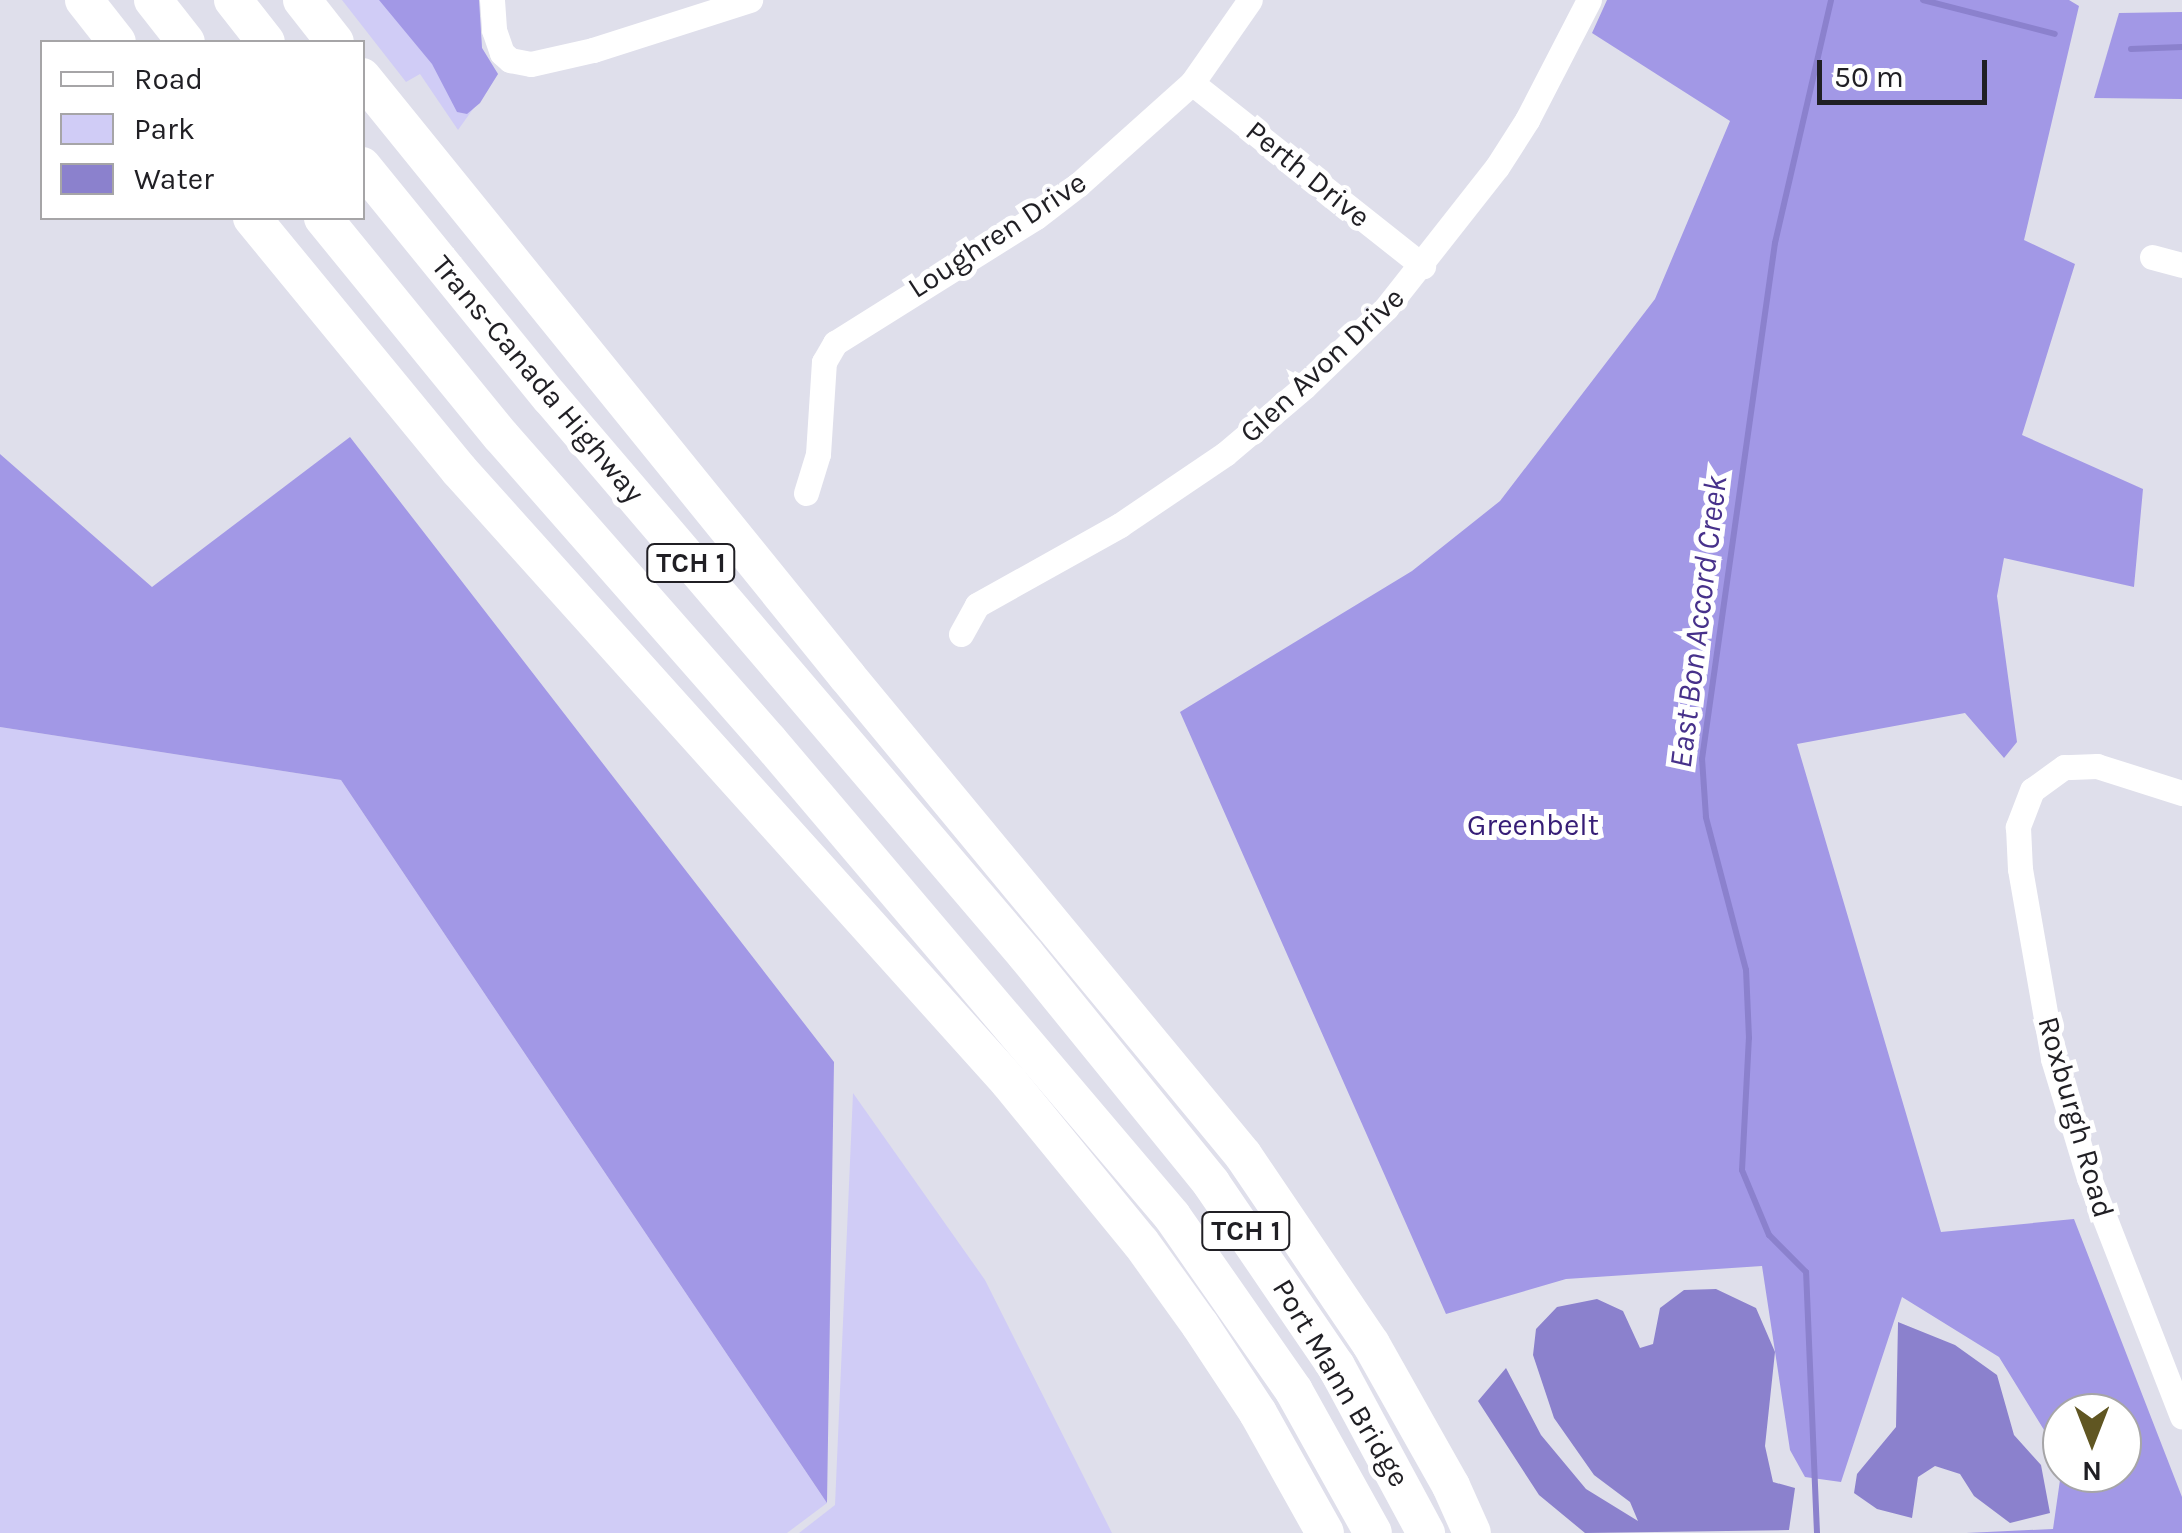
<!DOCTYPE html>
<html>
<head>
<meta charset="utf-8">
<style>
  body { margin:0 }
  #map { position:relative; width:2182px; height:1533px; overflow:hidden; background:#dfdfeb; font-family:Karla,sans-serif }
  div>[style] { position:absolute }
  .green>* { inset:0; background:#d0ccf6 }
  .forest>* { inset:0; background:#a298e6 }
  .water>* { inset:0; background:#8b81cd }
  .stream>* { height:6px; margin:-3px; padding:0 3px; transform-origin:3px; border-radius:3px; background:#8b81cd }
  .minor>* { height:25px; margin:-12.5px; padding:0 12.5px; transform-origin:12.5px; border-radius:12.5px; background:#fff }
  .highway>* { height:38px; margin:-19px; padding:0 19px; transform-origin:19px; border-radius:19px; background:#fff }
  span { translate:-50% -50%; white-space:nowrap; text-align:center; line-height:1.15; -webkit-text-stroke:10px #fff; paint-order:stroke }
  .shield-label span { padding:2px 8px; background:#fff; border:2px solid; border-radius:8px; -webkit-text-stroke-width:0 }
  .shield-label { font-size:28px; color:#201f24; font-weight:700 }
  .street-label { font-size:30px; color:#201f24 }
  .park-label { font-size:30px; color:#361d76 }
  .water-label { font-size:32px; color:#47318b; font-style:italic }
  .legend { position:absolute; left:40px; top:40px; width:325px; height:180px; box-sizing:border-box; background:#fff; border:2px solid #a6a5a7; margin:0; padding:12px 18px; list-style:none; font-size:30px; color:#201f24 }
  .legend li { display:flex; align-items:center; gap:20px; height:50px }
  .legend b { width:50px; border:2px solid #a6a5a7 }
  .north { position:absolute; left:2042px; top:1393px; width:100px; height:100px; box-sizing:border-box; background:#fff; border:2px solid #a6a5a7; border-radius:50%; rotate:180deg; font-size:28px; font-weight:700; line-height:40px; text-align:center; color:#201f24 }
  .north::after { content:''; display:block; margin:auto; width:35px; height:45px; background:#605622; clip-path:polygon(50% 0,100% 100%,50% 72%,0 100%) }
  .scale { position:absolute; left:1817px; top:60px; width:170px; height:45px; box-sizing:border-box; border:5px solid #201f24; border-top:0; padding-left:12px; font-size:30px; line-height:35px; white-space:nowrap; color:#201f24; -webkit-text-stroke:8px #fff; paint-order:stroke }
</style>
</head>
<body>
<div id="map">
  <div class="green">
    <div style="clip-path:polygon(342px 0,479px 0,482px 48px,498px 74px,458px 130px,420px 74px,406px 82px)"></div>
    <div style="clip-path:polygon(0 727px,341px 780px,827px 1503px,787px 1533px,0 1533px)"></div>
    <div style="clip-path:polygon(853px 1093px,985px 1280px,1112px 1533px,799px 1533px,835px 1505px)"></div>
  </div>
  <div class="forest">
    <div style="clip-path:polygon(379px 0,479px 0,482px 48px,498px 74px,480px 103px,467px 114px,457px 112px,432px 64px)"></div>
    <div style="clip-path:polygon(1607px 0,2069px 0,2079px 6px,2024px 240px,2075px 264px,2022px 435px,2143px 489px,2134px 587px,2004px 558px,1997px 596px,2017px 742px,2004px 758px,1965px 713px,1797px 744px,1941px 1232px,2074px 1219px,2182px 1497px,2182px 1533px,1966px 1533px,2053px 1529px,2062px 1466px,2062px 1473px,2122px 1473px,2122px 1413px,2062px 1413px,2062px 1459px,1999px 1357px,1902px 1297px,1841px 1482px,1805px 1477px,1790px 1450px,1762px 1266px,1566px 1279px,1446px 1314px,1180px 712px,1412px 571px,1500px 501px,1655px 299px,1730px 121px,1592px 33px)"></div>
    <div style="clip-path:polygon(2182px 12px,2182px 99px,2094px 98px,2119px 13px)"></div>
    <div style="clip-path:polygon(350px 437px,834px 1062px,827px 1503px,341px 780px,0 727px,0 454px,152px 587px)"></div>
  </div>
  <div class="water">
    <div style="clip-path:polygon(1716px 1289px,1756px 1308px,1775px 1352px,1765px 1446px,1773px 1482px,1795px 1488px,1789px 1530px,1585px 1533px,1539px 1495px,1478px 1401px,1506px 1368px,1541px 1435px,1586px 1489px,1638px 1521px,1630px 1502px,1594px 1475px,1554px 1418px,1533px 1355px,1536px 1329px,1557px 1307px,1597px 1299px,1623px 1311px,1640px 1348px,1653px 1344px,1660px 1308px,1684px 1290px)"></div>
    <div style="clip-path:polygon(1898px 1322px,1955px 1345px,1997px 1375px,2014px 1435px,2041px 1465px,2050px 1513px,2010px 1523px,1974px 1496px,1960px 1474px,1935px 1466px,1918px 1477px,1912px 1518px,1877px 1509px,1854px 1493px,1857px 1474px,1896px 1427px)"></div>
  </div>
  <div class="stream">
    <div style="left:1923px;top:0;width:136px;rotate:14.4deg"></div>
    <div style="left:2131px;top:49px;width:51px;rotate:-2.2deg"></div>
    <div style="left:1817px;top:1533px;width:261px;rotate:-92.4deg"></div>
    <div style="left:1806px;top:1272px;width:52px;rotate:-135deg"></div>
    <div style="left:1769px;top:1235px;width:70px;rotate:-112.6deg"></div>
    <div style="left:1742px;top:1170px;width:132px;rotate:-87deg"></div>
    <div style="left:1749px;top:1038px;width:68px;rotate:-92.5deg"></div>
    <div style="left:1746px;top:970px;width:158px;rotate:-104.7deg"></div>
    <div style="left:1706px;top:817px;width:58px;rotate:-93.9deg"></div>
    <div style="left:1702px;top:759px;width:521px;rotate:-81.95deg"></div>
    <div style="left:1775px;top:243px;width:249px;rotate:-77deg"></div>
  </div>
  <div class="minor">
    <div style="left:492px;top:0;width:30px;rotate:86deg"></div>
    <div style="left:494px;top:30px;width:24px;rotate:71deg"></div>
    <div style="left:502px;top:53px;width:11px;rotate:41deg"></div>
    <div style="left:510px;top:60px;width:21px;rotate:11deg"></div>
    <div style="left:531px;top:64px;width:64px;rotate:-12.7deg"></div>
    <div style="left:593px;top:50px;width:165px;rotate:-17.7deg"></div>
    <div style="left:1192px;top:83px;width:295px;rotate:38.4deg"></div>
    <div style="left:2152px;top:257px;width:31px;rotate:15deg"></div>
    <div style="left:806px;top:493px;width:41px;rotate:-72.9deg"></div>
    <div style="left:818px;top:454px;width:92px;rotate:-86.3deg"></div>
    <div style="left:824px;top:362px;width:22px;rotate:-60deg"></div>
    <div style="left:835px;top:343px;width:237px;rotate:-32.1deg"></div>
    <div style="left:1036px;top:217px;width:54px;rotate:-37.5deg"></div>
    <div style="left:1079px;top:184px;width:152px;rotate:-41.8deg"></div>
    <div style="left:1192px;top:83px;width:101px;rotate:-55.1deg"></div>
    <div style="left:961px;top:634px;width:33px;rotate:-61deg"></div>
    <div style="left:977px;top:605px;width:164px;rotate:-29.2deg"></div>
    <div style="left:1120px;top:525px;width:127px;rotate:-34.1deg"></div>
    <div style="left:1225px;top:454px;width:104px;rotate:-40.3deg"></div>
    <div style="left:1304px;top:387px;width:114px;rotate:-43.9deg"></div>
    <div style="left:1386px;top:308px;width:179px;rotate:-51.8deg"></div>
    <div style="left:1497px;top:167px;width:56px;rotate:-57.4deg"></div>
    <div style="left:1527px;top:120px;width:135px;rotate:-62.7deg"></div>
    <div style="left:2182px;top:793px;width:89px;rotate:-162.4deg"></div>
    <div style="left:2097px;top:766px;width:33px;rotate:178deg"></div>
    <div style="left:2064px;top:767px;width:39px;rotate:144deg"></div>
    <div style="left:2032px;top:790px;width:40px;rotate:111deg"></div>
    <div style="left:2018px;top:827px;width:42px;rotate:87.3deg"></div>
    <div style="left:2020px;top:869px;width:193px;rotate:80.1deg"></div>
    <div style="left:2053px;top:1059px;width:124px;rotate:73.2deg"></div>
    <div style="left:2089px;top:1178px;width:256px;rotate:68.7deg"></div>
  </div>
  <div class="highway">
    <div style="left:84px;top:0;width:53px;rotate:51.8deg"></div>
    <div style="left:153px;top:0;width:53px;rotate:51.8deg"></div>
    <div style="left:233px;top:0;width:53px;rotate:51.8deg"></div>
    <div style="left:302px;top:0;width:53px;rotate:51.8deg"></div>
    <div style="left:362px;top:77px;width:771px;rotate:51deg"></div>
    <div style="left:847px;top:676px;width:621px;rotate:50.42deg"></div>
    <div style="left:1243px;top:1155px;width:228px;rotate:55.9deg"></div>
    <div style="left:1371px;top:1344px;width:163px;rotate:60.6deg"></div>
    <div style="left:1451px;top:1486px;width:51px;rotate:65.9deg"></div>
    <div style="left:362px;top:166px;width:298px;rotate:50.9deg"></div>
    <div style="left:550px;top:397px;width:733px;rotate:49.53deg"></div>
    <div style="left:1026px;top:955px;width:294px;rotate:50.9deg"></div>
    <div style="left:1211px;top:1183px;width:222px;rotate:55.7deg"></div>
    <div style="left:1336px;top:1366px;width:190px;rotate:61.7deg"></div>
    <div style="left:252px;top:218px;width:326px;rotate:50.6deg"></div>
    <div style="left:459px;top:470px;width:823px;rotate:48.05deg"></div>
    <div style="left:1009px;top:1082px;width:208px;rotate:50.7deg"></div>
    <div style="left:1141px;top:1243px;width:101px;rotate:54.3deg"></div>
    <div style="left:1200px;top:1325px;width:105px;rotate:56.6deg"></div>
    <div style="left:1258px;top:1413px;width:137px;rotate:60.8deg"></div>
    <div style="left:323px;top:218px;width:281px;rotate:50.8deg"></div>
    <div style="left:501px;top:436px;width:406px;rotate:48.7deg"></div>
    <div style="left:769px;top:741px;width:623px;rotate:49.69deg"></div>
    <div style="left:1172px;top:1216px;width:213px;rotate:55.1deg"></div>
    <div style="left:1294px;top:1391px;width:162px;rotate:60.9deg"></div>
  </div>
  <div class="shield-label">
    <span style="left:691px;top:563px">TCH 1</span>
    <span style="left:1246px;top:1231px">TCH 1</span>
  </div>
  <div class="street-label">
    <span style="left:1308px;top:174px;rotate:39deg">Perth Drive</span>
    <span style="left:997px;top:235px;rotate:-33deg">Loughren Drive</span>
    <span style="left:1322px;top:365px;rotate:-43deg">Glen Avon Drive</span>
    <span style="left:538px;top:379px;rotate:50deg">Trans-Canada Highway</span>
    <span style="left:2076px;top:1117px;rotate:74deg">Roxburgh Road</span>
    <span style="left:1341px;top:1383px;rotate:59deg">Port Mann Bridge</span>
  </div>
  <div class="park-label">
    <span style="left:1533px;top:825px">Greenbelt</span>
  </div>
  <div class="water-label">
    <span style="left:1699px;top:622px;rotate:-83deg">East Bon Accord Creek</span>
  </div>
  <ul class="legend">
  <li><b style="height:12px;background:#fff"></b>Road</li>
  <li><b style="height:28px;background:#d0ccf6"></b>Park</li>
  <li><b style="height:28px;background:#8b81cd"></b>Water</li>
  </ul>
  <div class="north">N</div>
  <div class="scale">50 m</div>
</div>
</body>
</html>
